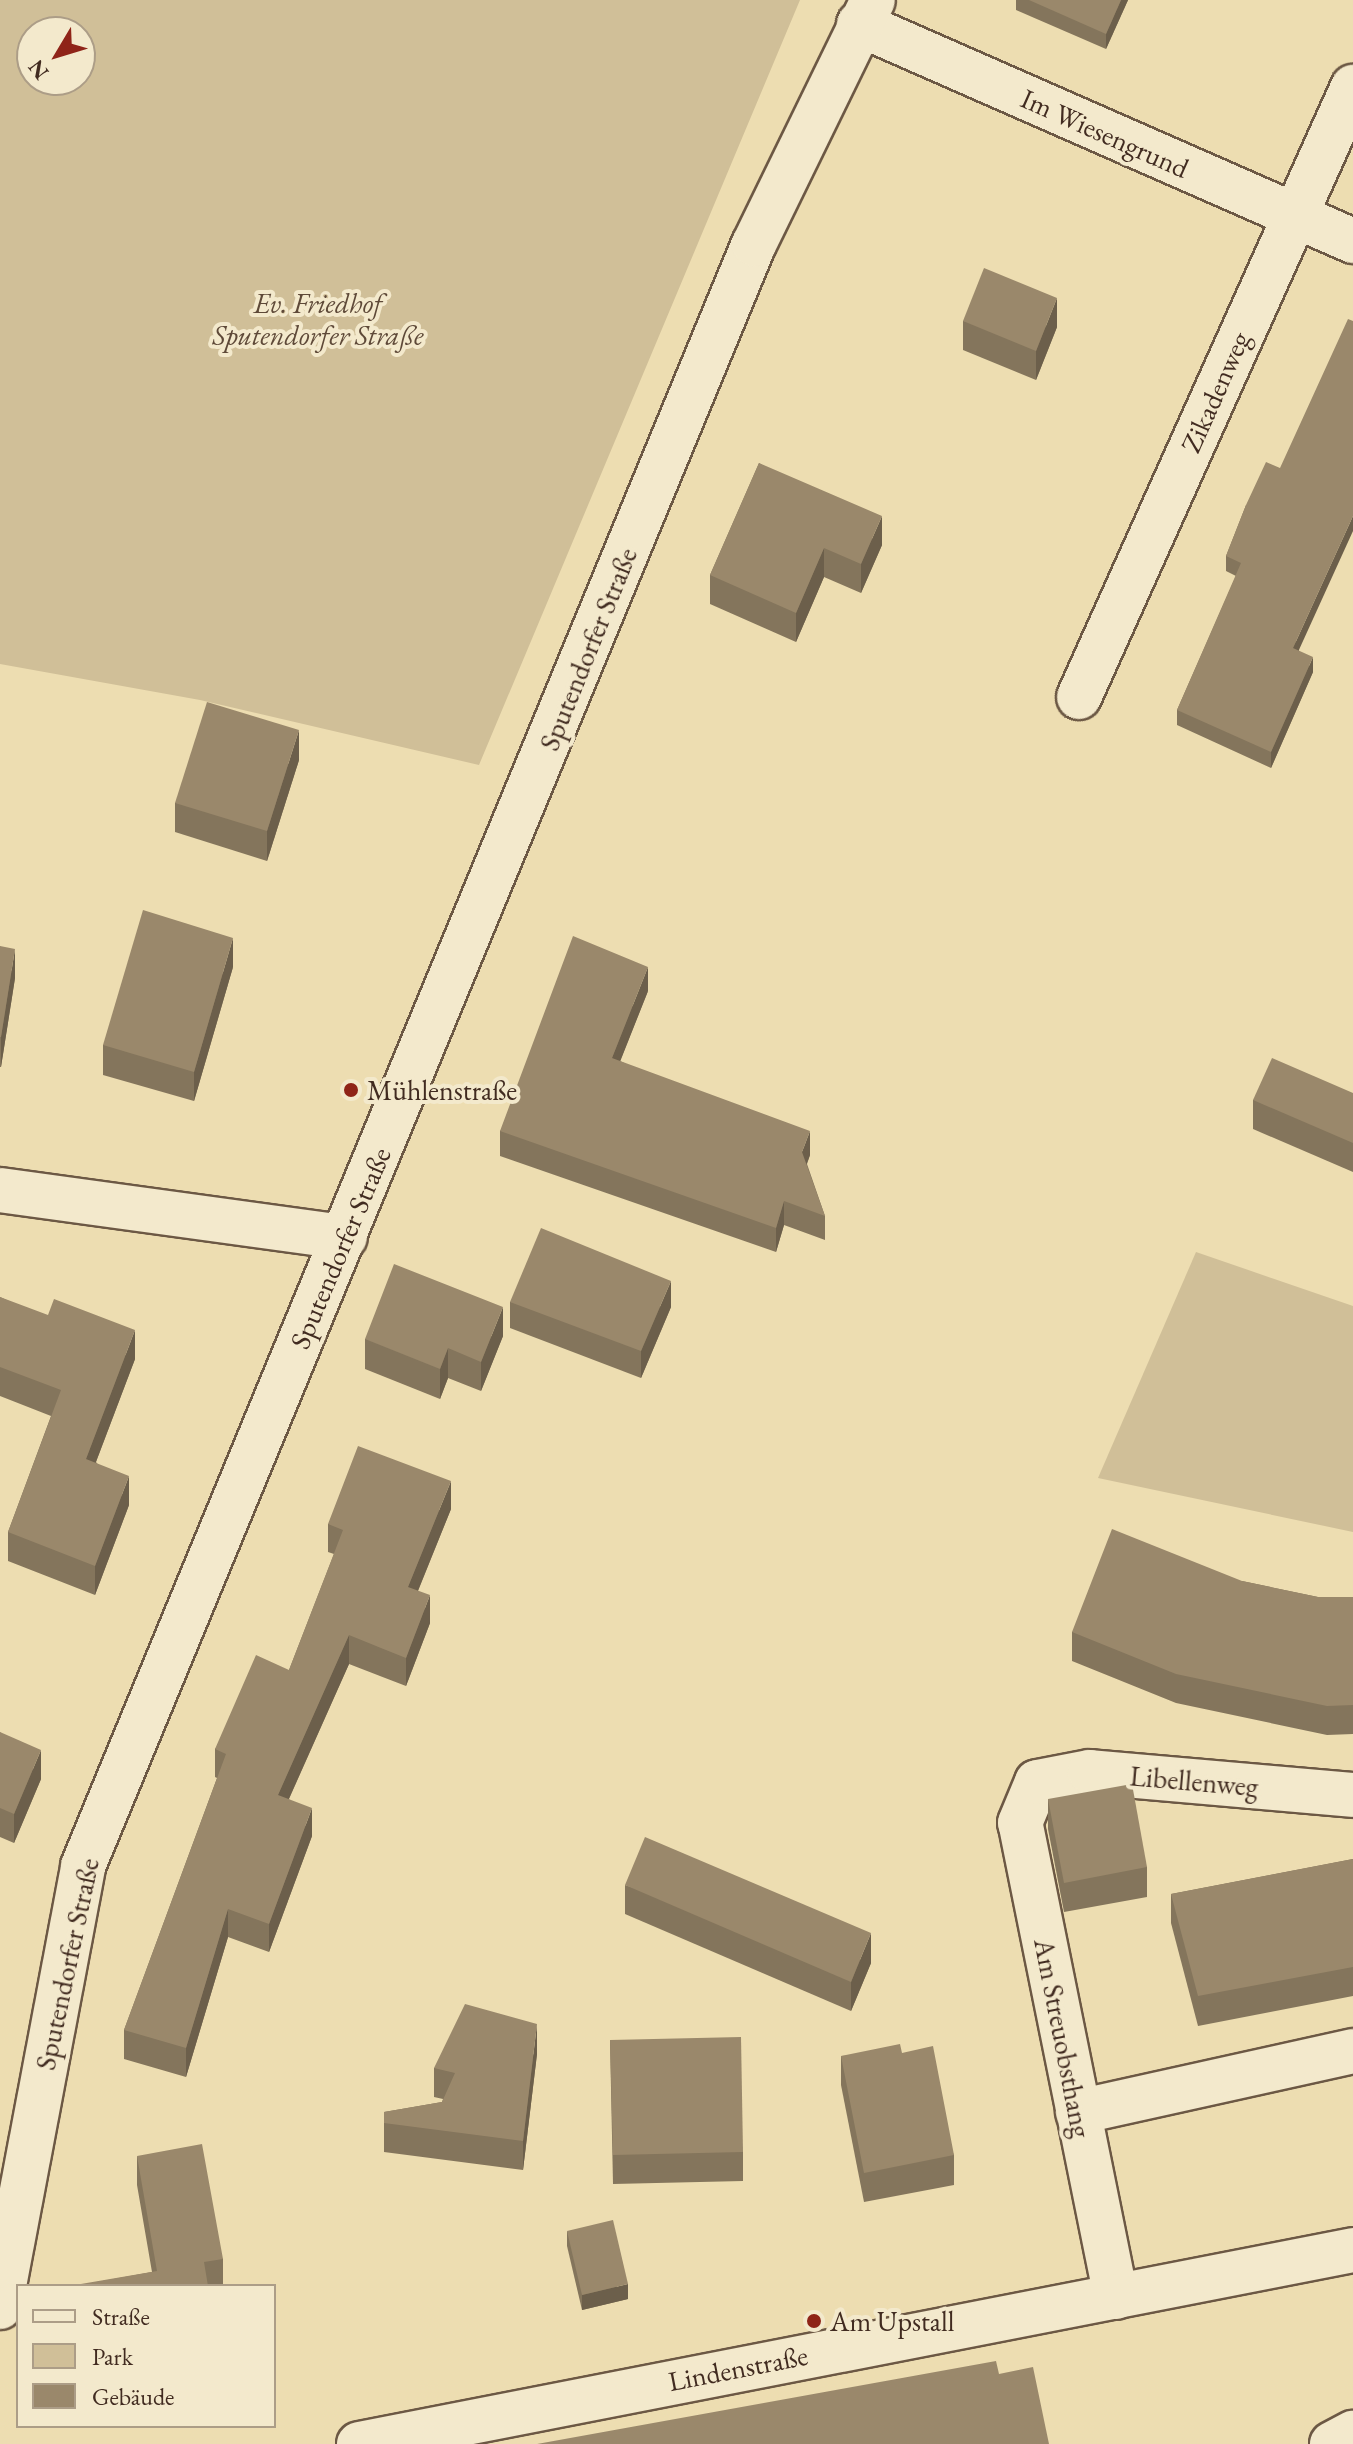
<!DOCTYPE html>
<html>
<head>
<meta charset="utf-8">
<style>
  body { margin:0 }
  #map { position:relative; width:1353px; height:2444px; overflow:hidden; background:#edddb1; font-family:"EB Garamond",serif }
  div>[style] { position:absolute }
  .green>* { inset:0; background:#d0bf98 }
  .roads { filter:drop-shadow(2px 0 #6c5844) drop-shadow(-2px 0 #6c5844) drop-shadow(0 2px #6c5844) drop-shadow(0 -2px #6c5844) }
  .street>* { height:44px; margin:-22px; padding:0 22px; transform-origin:22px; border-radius:22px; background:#f3e9cc }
  .secondary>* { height:44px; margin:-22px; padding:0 22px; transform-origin:22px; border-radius:22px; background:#f3e9cc }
  .wall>* { inset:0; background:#84755c }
  .shaded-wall>* { inset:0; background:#6c5f4b }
  .building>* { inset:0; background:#9a886b }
  .dots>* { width:22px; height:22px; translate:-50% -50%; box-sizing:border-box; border:4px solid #f3e9cc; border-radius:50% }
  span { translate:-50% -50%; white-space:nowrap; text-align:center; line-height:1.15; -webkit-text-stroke:8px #f3e9cc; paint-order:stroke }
  .street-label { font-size:28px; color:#412b20 }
  .park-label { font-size:28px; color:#5e4938; font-style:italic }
  .poi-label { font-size:28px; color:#412b20 }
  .left { translate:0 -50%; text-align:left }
  .legend { position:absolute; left:16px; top:2284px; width:260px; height:144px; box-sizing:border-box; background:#f3e9cc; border:2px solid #ac9d87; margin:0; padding:10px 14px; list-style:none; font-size:24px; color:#412b20 }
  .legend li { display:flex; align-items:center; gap:16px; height:40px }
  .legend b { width:40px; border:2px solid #ac9d87 }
  .north { position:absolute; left:16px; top:16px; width:80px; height:80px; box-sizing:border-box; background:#f3e9cc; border:2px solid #ac9d87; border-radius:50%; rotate:232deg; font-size:22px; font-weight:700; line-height:32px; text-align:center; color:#412b20 }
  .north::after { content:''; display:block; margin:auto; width:28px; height:36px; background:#8f2418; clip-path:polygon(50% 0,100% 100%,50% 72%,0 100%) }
</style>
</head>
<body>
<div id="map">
  <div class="green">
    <div style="clip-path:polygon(evenodd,0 0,800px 0,479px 765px,200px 700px,0 664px,0 0,32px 32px,80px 32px,80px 80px,32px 80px,32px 32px)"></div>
    <div style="clip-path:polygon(1196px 1252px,1353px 1306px,1353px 1532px,1098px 1478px)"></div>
  </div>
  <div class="roads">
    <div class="street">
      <div style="left:859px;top:24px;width:540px;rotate:23.71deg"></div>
      <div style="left:1079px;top:697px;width:669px;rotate:-65.81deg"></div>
      <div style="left:0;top:1190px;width:348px;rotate:7.8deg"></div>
      <div style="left:1078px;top:2112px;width:282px;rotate:-12.5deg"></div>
      <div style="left:1116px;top:2297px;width:484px;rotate:-101.4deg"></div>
      <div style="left:1020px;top:1823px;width:44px;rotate:-67.5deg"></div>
      <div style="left:1037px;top:1782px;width:54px;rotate:-10.7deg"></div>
      <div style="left:1090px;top:1772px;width:264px;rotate:5deg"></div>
      <div style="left:0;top:2307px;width:449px;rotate:-79.3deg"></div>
      <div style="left:83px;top:1866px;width:1755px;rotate:-67.53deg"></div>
      <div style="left:754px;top:244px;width:271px;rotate:-64deg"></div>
      <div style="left:1332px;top:2444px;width:24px;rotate:-28deg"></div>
    </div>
    <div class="secondary">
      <div style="left:359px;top:2444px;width:1013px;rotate:-11.04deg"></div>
    </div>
  </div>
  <div class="wall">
    <div style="clip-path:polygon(1016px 0,1128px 0,1106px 49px,1016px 10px)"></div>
    <div style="clip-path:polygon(963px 321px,1057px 327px,1036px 380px,963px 350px)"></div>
    <div style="clip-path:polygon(759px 463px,882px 545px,861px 593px,824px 577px,796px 642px,710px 604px,710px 575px)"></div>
    <div style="clip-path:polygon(1246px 505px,1299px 651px,1313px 672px,1271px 768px,1177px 725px,1177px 710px,1236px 576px,1226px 571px,1226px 556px)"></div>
    <div style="clip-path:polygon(299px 760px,267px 861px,175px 832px,175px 803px)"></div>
    <div style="clip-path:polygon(0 946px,15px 978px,1px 1067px,0 1067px)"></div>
    <div style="clip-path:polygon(233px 967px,194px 1101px,103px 1075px,103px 1045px)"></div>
    <div style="clip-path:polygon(648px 991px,620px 1061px,810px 1155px,807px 1164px,825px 1216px,825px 1240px,784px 1225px,776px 1252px,500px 1156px,500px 1131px)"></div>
    <div style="clip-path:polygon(1353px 1093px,1353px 1172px,1253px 1129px,1253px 1100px)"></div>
    <div style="clip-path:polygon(0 1297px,135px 1359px,96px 1462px,129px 1505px,95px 1595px,8px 1561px,8px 1532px,51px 1416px,0 1396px)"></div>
    <div style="clip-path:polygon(510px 1302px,671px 1307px,641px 1378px,510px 1328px)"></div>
    <div style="clip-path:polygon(503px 1336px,481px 1391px,448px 1378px,440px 1399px,365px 1369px,365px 1339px)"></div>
    <div style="clip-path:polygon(451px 1509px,418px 1591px,430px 1623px,406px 1686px,349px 1664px,289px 1799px,312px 1836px,269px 1952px,228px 1937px,186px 2077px,124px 2059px,124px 2030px,217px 1778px,215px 1777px,215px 1749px,289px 1670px,334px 1554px,328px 1552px,328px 1524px)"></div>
    <div style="clip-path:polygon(1242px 1581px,1318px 1597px,1353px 1597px,1353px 1734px,1327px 1735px,1176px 1703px,1072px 1661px,1072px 1632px)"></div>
    <div style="clip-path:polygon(0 1732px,41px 1779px,14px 1843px,0 1837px)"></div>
    <div style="clip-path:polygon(1048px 1799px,1147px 1867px,1147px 1897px,1064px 1912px,1048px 1829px)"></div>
    <div style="clip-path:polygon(1353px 1859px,1353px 1996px,1198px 2026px,1171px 1923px,1171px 1894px)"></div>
    <div style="clip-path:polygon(625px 1885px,871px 1963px,851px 2011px,625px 1914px)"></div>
    <div style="clip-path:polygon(610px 2040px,743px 2152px,743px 2181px,613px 2184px)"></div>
    <div style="clip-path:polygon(902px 2053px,954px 2155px,954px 2185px,864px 2202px,841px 2085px,841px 2056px)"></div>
    <div style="clip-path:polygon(537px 2054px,523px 2170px,384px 2152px,384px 2112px,442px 2102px,443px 2099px,434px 2097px,434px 2068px)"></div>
    <div style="clip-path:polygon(137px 2156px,223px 2259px,223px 2286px,75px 2286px,152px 2272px,137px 2185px)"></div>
    <div style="clip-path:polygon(567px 2231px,628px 2299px,582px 2310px,567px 2246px)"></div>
  </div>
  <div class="shaded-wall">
    <div style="clip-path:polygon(1121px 0,1128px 0,1106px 49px,1106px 34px)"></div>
    <div style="clip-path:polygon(1057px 298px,1057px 327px,1036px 380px,1036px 351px)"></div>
    <div style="clip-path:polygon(882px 516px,882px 545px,861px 593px,861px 564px)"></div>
    <div style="clip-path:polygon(1353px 516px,1353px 531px,1293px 663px,1293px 648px)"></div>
    <div style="clip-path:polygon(824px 548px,824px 577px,796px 642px,796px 613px)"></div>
    <div style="clip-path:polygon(1313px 657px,1313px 672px,1271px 768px,1271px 752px)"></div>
    <div style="clip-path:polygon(299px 730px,299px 760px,267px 861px,267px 831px)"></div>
    <div style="clip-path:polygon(233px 938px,233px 967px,194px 1101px,194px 1072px)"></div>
    <div style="clip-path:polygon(15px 949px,15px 978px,1px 1067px,1px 1037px)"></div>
    <div style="clip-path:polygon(648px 967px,648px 991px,612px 1082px,612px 1058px)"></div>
    <div style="clip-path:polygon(810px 1131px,810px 1155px,802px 1176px,802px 1152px)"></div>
    <div style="clip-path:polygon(784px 1201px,784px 1225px,776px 1252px,776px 1228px)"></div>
    <div style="clip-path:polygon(671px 1281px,671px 1307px,641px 1378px,641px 1351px)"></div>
    <div style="clip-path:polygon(503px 1307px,503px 1336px,481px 1391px,481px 1362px)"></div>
    <div style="clip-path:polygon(135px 1330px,135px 1359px,86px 1488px,86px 1459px)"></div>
    <div style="clip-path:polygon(448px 1348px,448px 1378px,440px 1399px,440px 1369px)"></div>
    <div style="clip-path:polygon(129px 1476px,129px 1505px,95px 1595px,95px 1566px)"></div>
    <div style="clip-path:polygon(451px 1481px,451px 1509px,408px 1615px,408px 1587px)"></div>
    <div style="clip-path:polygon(430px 1595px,430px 1623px,406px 1686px,406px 1658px)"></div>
    <div style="clip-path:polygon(349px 1635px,349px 1664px,278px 1823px,278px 1795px)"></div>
    <div style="clip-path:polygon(41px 1750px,41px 1779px,14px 1843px,14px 1814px)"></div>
    <div style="clip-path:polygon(312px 1808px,312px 1836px,269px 1952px,269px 1924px)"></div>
    <div style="clip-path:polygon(228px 1909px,228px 1937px,186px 2077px,186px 2048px)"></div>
    <div style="clip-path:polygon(871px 1933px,871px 1963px,851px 2011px,851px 1982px)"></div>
    <div style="clip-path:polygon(537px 2024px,537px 2054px,523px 2170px,523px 2141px)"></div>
    <div style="clip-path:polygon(628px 2284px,628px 2299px,582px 2310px,582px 2295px)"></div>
  </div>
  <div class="building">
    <div style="clip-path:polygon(1029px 0,1121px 0,1106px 34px)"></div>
    <div style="clip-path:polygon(984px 268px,1057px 298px,1036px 351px,963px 321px)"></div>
    <div style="clip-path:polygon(1348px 319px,1353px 321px,1353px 516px,1293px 648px,1313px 657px,1271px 752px,1177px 710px,1241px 563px,1226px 556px,1246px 505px,1266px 462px,1280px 468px)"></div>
    <div style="clip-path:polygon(759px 463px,882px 516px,861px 564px,824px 548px,796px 613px,710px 575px)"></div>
    <div style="clip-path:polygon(207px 702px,299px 730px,267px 831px,175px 803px)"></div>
    <div style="clip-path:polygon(143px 910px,233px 938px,194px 1072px,103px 1045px)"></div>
    <div style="clip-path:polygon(573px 936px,648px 967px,612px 1058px,810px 1131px,802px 1152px,825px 1216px,784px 1201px,776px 1228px,500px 1131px)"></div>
    <div style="clip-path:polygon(0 946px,15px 949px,1px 1037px,0 1037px)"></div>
    <div style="clip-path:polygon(1272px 1058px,1353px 1093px,1353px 1143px,1253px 1100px)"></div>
    <div style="clip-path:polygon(541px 1228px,671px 1281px,641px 1351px,510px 1302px)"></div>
    <div style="clip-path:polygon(394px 1264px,503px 1307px,481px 1362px,448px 1348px,440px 1369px,365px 1339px)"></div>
    <div style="clip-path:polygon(0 1297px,48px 1315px,54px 1299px,135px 1330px,86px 1459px,129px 1476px,95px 1566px,8px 1532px,61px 1390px,0 1367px)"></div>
    <div style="clip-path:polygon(358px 1446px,451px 1481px,408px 1587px,430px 1595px,406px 1658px,349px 1635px,278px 1795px,312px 1808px,269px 1924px,228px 1909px,186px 2048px,124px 2030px,226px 1754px,215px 1749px,256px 1655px,289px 1670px,343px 1530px,328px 1524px)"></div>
    <div style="clip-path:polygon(1112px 1529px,1242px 1581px,1318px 1597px,1353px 1597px,1353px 1705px,1327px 1706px,1176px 1674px,1072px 1632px)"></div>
    <div style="clip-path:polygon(0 1732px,41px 1750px,14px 1814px,0 1808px)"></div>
    <div style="clip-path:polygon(1132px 1784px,1147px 1867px,1064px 1883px,1048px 1799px)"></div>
    <div style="clip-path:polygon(645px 1837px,871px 1933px,851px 1982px,625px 1885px)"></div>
    <div style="clip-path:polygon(1353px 1859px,1353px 1967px,1198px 1996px,1171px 1894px)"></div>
    <div style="clip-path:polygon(465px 2004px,537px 2024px,523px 2141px,384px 2123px,384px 2112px,442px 2102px,455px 2073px,434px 2068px)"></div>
    <div style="clip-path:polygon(741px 2037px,743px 2152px,613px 2155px,610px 2040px)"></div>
    <div style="clip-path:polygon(900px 2044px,902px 2053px,933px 2046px,954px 2155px,864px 2173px,841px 2056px)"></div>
    <div style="clip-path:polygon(202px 2144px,223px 2259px,204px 2262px,208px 2286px,75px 2286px,75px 2285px,157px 2271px,137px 2156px)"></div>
    <div style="clip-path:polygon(613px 2220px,628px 2284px,582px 2295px,567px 2231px)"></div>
    <div style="clip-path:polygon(996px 2361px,999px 2374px,1033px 2367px,1049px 2444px,537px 2444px)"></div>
  </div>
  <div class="dots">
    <div style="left:351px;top:1090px;background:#8f2418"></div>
    <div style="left:814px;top:2321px;background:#8f2418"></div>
  </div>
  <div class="street-label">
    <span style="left:1105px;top:133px;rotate:24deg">Im Wiesengrund</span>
    <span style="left:1215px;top:392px;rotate:-66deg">Zikadenweg</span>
    <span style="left:588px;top:649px;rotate:-68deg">Sputendorfer Straße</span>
    <span style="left:340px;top:1248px;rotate:-67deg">Sputendorfer Straße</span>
    <span style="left:1194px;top:1781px;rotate:5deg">Libellenweg</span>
    <span style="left:67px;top:1964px;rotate:-78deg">Sputendorfer Straße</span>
    <span style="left:1063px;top:2038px;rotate:79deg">Am Streuobsthang</span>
    <span style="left:738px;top:2368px;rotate:-11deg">Lindenstraße</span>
  </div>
  <div class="park-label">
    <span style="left:318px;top:319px">Ev. Friedhof<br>Sputendorfer Straße</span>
  </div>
  <div class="poi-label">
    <span class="left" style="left:367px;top:1090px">Mühlenstraße</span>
    <span class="left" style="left:830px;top:2321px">Am Upstall</span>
  </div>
  <ul class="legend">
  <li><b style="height:10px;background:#f3e9cc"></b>Straße</li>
  <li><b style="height:22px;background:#d0bf98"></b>Park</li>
  <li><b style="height:22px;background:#9a886b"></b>Gebäude</li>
  </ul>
  <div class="north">N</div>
</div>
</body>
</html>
